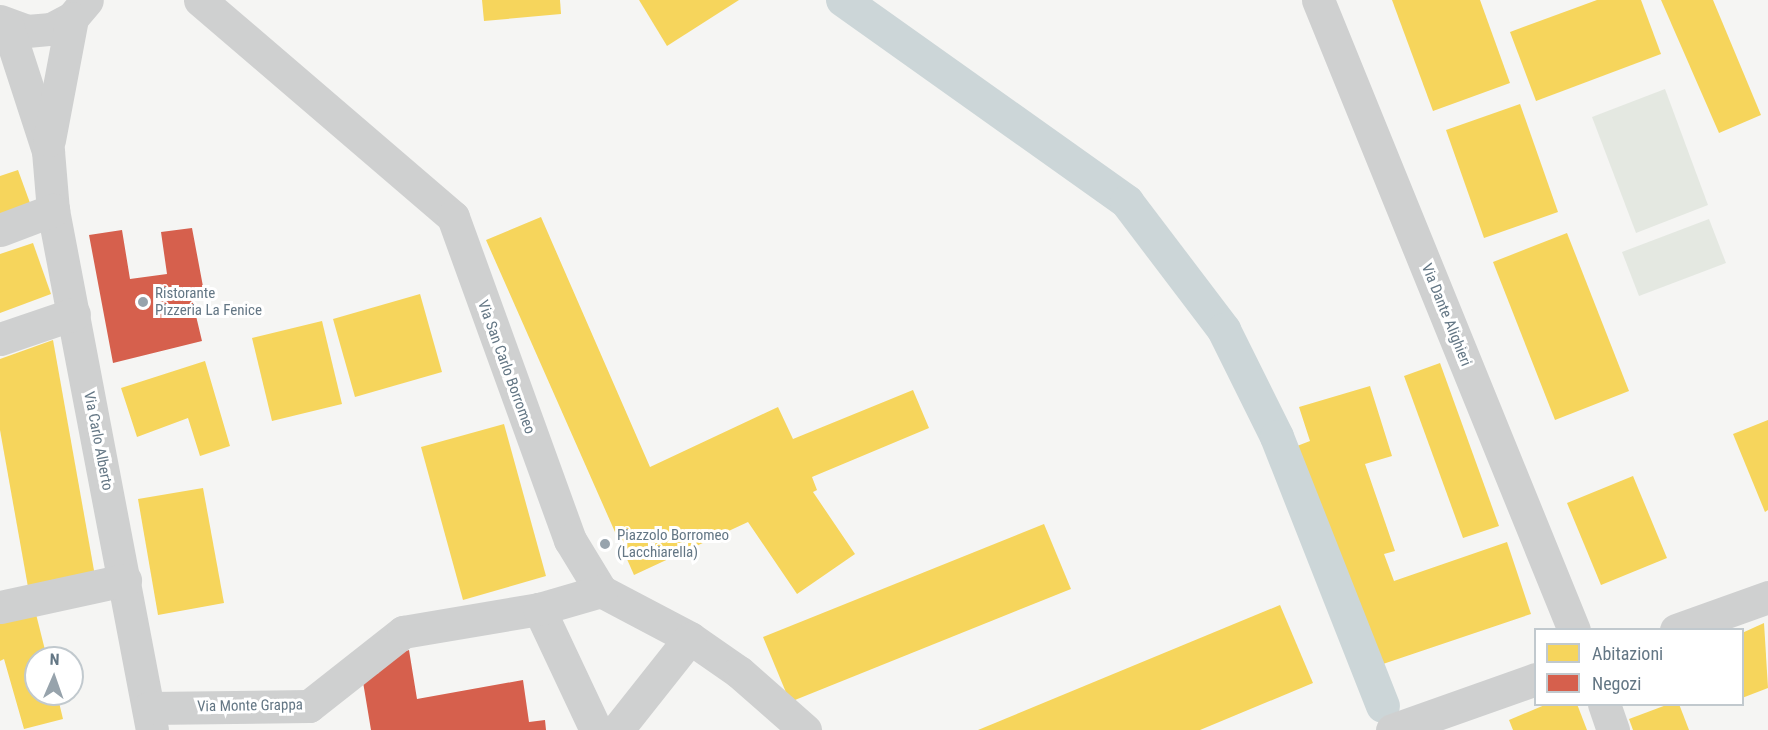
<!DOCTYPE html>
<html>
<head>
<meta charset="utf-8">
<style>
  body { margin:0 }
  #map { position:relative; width:1768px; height:730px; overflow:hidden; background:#f5f5f3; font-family:"Roboto Condensed",sans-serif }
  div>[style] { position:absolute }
  .green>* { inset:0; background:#e4e8e1 }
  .homes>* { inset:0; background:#f6d55c }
  .shops>* { inset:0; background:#d6604d }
  .canal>* { height:34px; margin:-17px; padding:0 17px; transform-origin:17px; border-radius:17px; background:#ccd6d8 }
  .minor>* { height:33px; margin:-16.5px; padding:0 16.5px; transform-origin:16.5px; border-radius:16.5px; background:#cfd0d0 }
  .dots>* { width:16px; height:16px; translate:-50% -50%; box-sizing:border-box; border:3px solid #fff; border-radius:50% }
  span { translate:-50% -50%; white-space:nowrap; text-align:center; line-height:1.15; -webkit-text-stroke:6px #fff; paint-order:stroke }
  .poi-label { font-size:15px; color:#647785 }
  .left { translate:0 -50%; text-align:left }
  .street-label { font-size:15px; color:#647785 }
  .legend { position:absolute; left:1534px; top:628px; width:210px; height:78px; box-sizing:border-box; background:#fff; border:2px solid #c1c9ce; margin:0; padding:8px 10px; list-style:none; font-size:18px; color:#647785 }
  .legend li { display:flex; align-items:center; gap:12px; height:30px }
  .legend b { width:30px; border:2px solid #c1c9ce }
  .north { position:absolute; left:24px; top:646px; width:60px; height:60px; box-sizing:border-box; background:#fff; border:2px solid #c1c9ce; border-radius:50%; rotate:2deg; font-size:16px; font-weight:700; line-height:24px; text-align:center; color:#647785 }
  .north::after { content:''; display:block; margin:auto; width:21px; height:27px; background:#97a3ac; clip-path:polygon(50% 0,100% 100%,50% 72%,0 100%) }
</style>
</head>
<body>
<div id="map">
  <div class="green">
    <div style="clip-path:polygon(1665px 89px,1708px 205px,1636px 233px,1592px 117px)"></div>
    <div style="clip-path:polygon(1709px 219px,1726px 263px,1639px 296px,1622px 252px)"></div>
  </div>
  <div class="homes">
    <div style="clip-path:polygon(482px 0,560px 0,561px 14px,484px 21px)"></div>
    <div style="clip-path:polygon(639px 0,739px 0,667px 46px)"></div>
    <div style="clip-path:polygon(1392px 0,1480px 0,1510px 83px,1433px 111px)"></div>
    <div style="clip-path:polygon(1597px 0,1641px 0,1661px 54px,1536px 101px,1510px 32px)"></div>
    <div style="clip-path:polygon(1661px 0,1713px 0,1761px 115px,1719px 133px)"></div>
    <div style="clip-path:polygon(1520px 104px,1558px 212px,1484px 238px,1446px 130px)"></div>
    <div style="clip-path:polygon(18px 170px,30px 203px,0 214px,0 176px)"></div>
    <div style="clip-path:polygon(541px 217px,650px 467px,778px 407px,793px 439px,913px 390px,929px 428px,812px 477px,817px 490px,813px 492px,855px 554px,797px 594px,748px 522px,634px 575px,486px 240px)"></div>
    <div style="clip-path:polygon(1567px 233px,1629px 391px,1555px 420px,1493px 262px)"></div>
    <div style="clip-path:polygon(33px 243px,51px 294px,0 313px,0 254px)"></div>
    <div style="clip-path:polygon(420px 294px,442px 372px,355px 397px,333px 319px)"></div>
    <div style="clip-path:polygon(322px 321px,342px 404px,272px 421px,252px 338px)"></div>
    <div style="clip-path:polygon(53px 340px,95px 576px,28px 587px,0 430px,0 359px)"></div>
    <div style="clip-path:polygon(205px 361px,230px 446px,200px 456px,188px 418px,137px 437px,121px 388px)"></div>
    <div style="clip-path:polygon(1440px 363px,1499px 526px,1463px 538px,1404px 376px)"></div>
    <div style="clip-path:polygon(1370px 386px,1392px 456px,1365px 464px,1395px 551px,1384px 554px,1394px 581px,1507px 542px,1531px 614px,1383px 664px,1339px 569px,1297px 446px,1310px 441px,1299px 407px)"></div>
    <div style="clip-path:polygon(1768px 420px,1768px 510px,1765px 512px,1733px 434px)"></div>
    <div style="clip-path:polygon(504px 424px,546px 576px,463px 600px,421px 447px)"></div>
    <div style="clip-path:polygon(1633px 476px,1667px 558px,1601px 585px,1567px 503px)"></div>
    <div style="clip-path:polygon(203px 488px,224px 603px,158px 615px,138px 499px)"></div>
    <div style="clip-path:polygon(1044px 524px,1071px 589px,790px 702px,763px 637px)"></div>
    <div style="clip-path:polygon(1280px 605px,1313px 683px,1200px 730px,978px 730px)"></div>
    <div style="clip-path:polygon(34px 606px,47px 658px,36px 658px,36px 694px,57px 694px,63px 719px,24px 729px,4px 659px,0 661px,0 613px)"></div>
    <div style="clip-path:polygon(1764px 623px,1768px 688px,1742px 698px,1742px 633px)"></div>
    <div style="clip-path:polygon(1547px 704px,1577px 704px,1587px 730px,1513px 730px,1509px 720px)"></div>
    <div style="clip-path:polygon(1669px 704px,1679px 704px,1689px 730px,1633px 730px,1629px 719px)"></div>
  </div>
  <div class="shops">
    <div style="clip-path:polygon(192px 228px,205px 297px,192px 299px,202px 341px,113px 363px,89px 235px,122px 230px,130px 279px,167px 274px,161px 232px)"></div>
    <div style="clip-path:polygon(409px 650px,417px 699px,523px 680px,529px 722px,545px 720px,546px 730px,371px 730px,362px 676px,379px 673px,375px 661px)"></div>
  </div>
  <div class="canal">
    <div style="left:843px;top:0;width:349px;rotate:35.4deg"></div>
    <div style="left:1127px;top:202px;width:161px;rotate:52.8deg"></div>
    <div style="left:1224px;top:330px;width:119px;rotate:63.6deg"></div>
    <div style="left:1277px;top:437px;width:289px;rotate:68.5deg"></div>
  </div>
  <div class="minor">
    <div style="left:200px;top:0;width:333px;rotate:40.6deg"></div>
    <div style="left:453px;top:217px;width:344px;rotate:70.1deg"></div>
    <div style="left:570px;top:540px;width:60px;rotate:58.7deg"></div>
    <div style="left:601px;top:591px;width:101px;rotate:27.8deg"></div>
    <div style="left:690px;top:638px;width:60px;rotate:34.8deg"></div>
    <div style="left:739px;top:672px;width:88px;rotate:41.3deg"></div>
    <div style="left:1318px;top:0;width:680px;rotate:67.89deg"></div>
    <div style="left:0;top:21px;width:29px;rotate:20deg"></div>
    <div style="left:27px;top:31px;width:24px;rotate:-5deg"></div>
    <div style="left:51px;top:29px;width:24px;rotate:-28deg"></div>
    <div style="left:72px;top:18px;width:23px;rotate:-50deg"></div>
    <div style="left:7px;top:25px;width:133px;rotate:72deg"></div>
    <div style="left:48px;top:151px;width:59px;rotate:85.2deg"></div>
    <div style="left:53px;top:210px;width:529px;rotate:79.22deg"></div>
    <div style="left:49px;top:140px;width:124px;rotate:-79.3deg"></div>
    <div style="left:0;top:230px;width:57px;rotate:-20.7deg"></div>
    <div style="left:0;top:339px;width:78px;rotate:-18.7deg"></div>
    <div style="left:0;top:607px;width:128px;rotate:-12.2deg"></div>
    <div style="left:1676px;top:630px;width:98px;rotate:-19.7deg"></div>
    <div style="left:1604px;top:704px;width:28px;rotate:71deg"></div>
    <div style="left:149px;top:708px;width:160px;rotate:-0.7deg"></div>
    <div style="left:309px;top:706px;width:120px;rotate:-38.2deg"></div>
    <div style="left:403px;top:632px;width:138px;rotate:-9.6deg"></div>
    <div style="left:596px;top:730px;width:134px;rotate:-115.2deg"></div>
    <div style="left:539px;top:609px;width:65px;rotate:-16.2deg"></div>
    <div style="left:617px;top:730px;width:117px;rotate:-51.6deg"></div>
    <div style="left:1392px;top:730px;width:153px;rotate:-19.5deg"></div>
  </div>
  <div class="dots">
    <div style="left:143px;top:302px;background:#97a3ac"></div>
    <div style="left:605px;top:544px;background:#97a3ac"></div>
  </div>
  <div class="poi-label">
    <span class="left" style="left:155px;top:302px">Ristorante<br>Pizzeria La Fenice</span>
    <span class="left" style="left:617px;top:544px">Piazzolo Borromeo<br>(Lacchiarella)</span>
  </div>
  <div class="street-label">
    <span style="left:1446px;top:315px;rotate:68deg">Via Dante Alighieri</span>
    <span style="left:506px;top:367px;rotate:70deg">Via San Carlo Borromeo</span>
    <span style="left:98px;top:441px;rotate:79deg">Via Carlo Alberto</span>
    <span style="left:250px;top:706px;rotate:-1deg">Via Monte Grappa</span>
  </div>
  <ul class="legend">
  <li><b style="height:16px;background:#f6d55c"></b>Abitazioni</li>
  <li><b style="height:16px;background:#d6604d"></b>Negozi</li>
  </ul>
  <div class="north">N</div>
</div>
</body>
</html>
